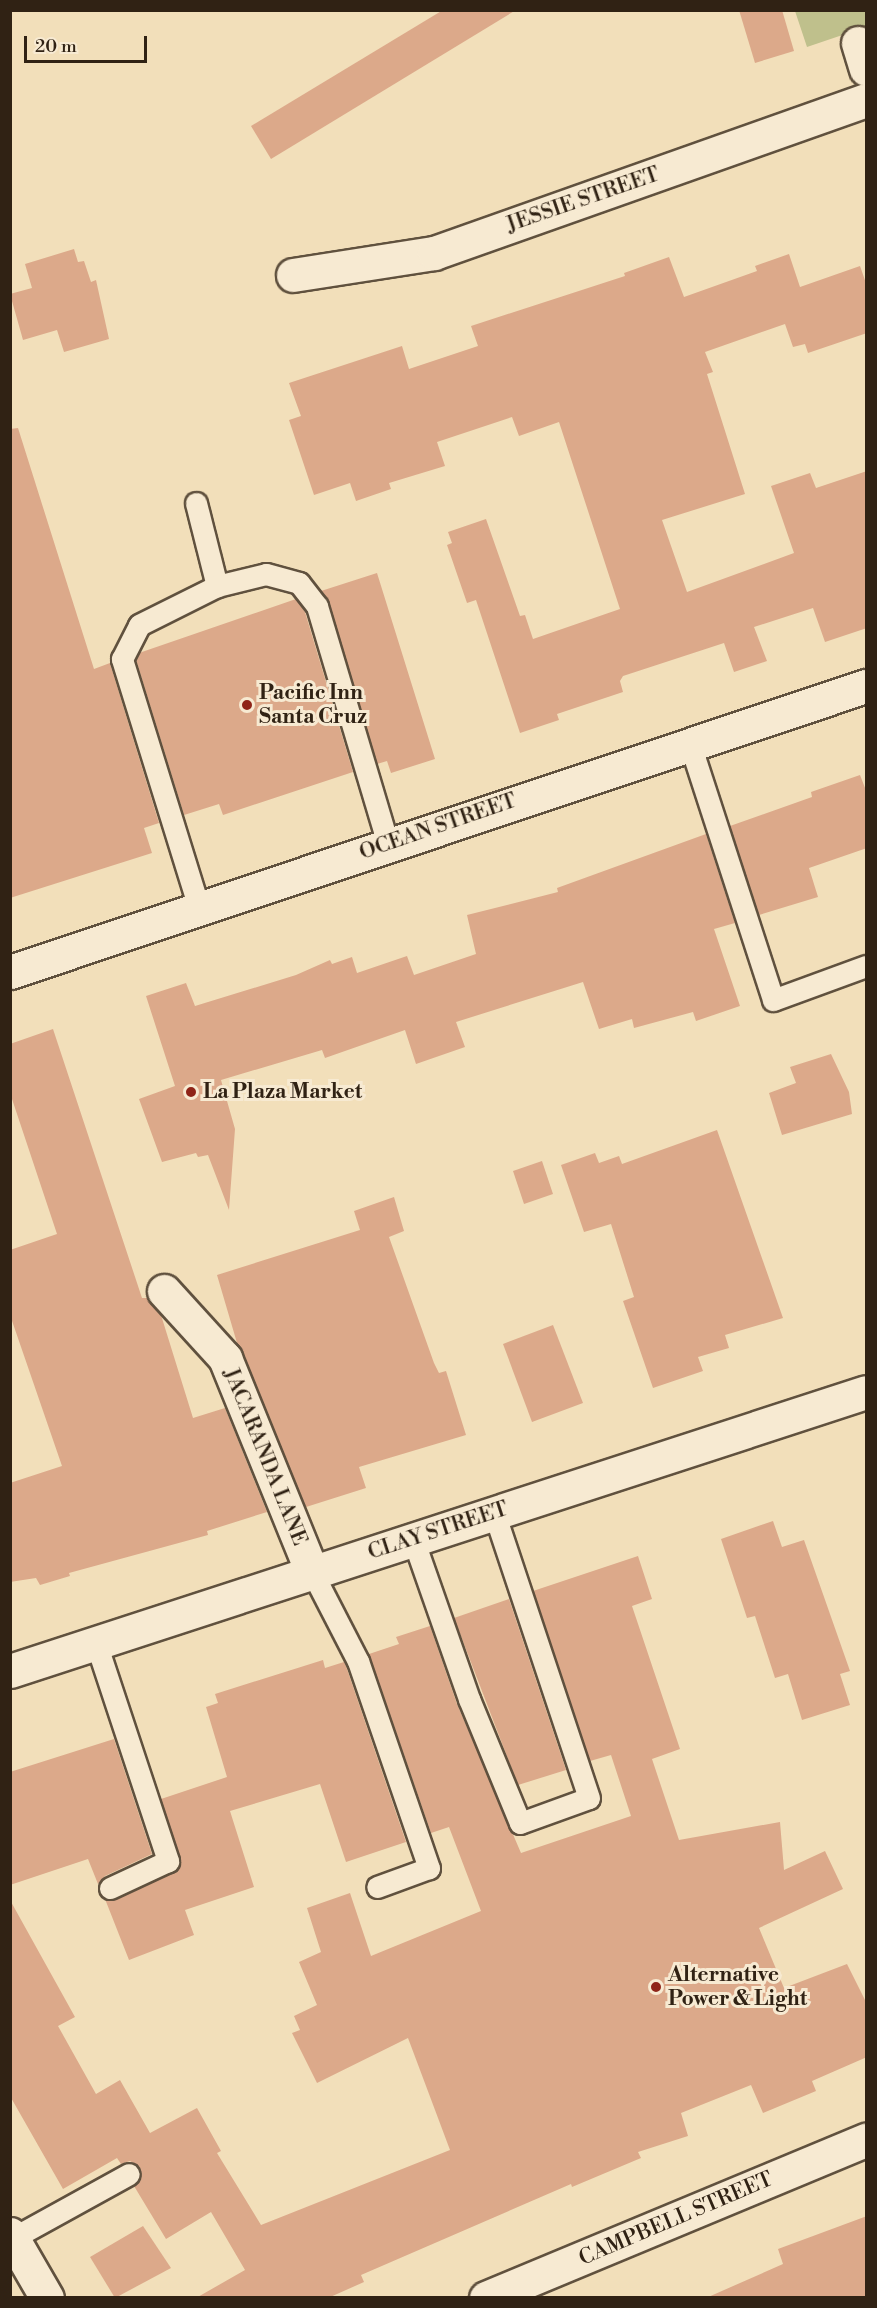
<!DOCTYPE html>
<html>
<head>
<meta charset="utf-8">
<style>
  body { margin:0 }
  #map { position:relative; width:877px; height:2308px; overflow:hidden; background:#f2dfba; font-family:"Libre Bodoni",serif }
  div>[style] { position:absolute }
  .green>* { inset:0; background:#bfc08c }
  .building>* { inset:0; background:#dca98a }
  .roads { filter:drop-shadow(2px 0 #60513e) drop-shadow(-2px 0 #60513e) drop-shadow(0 2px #60513e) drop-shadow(0 -2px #60513e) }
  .service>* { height:21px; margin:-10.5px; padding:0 10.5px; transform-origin:10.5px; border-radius:10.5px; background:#f7ead2 }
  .minor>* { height:33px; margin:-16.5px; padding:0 16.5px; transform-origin:16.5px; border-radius:16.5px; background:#f7ead2 }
  .secondary>* { height:33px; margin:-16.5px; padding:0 16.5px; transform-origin:16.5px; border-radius:16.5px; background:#f7ead2 }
  .dots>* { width:16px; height:16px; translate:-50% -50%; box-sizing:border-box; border:3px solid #f7ead2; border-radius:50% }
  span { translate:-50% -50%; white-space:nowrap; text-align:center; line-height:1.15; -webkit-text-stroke:6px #f7ead2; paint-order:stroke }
  .street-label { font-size:21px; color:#302214 }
  .poi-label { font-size:21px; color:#302214; font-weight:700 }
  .left { translate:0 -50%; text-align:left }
  .frame { position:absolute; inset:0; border:12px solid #302214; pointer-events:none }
  .scale { position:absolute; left:24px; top:36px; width:123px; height:27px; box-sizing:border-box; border:3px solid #302214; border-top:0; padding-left:8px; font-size:18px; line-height:21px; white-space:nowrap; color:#302214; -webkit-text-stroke:4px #f7ead2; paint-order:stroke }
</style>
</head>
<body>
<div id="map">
  <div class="green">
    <div style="clip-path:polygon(795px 11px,866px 11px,866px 27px,807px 47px)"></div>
  </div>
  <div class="building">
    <div style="clip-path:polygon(443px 10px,516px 10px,271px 159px,251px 126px)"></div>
    <div style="clip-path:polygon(739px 10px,782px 10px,794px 51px,755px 63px)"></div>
    <div style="clip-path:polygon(74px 249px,78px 262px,84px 261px,91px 282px,96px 280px,109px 339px,64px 352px,57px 330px,23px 340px,10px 294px,32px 288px,25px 264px)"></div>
    <div style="clip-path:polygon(789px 254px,800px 287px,860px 266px,867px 286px,867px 333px,808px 353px,805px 344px,793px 347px,785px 324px,705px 352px,713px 372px,707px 374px,745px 494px,662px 520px,687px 592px,794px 553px,771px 486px,810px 473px,816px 488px,867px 471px,867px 628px,825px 642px,813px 608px,754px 627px,767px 661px,734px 672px,724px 643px,623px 676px,620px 681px,623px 692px,557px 714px,559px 720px,520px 733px,476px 600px,467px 603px,447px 545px,452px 543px,448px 532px,486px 519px,520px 616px,525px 615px,533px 639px,620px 609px,559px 422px,519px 436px,512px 417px,437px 442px,445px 466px,389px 483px,391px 489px,356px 501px,350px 483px,314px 495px,289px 420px,301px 416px,289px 383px,402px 346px,409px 369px,478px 346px,471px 326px,625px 276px,624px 273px,669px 257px,684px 297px,757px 271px,755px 266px)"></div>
    <div style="clip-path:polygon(18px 428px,94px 669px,110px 663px,159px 823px,144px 828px,152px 853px,10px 898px,10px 429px)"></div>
    <div style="clip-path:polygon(377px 573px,435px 759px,391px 773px,387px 761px,377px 764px,329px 602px,321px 591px)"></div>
    <div style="clip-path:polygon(296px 599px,305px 612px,353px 772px,223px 815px,219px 804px,184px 815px,136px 660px,139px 653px)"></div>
    <div style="clip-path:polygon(860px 775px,867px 793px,867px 848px,809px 868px,818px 897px,759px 915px,730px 826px,812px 797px,811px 792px)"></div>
    <div style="clip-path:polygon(706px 834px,735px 923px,714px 929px,740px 1006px,696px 1021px,693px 1012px,634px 1028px,632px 1019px,599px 1029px,583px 982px,456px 1022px,465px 1047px,416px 1064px,405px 1030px,325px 1058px,322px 1050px,221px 1080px,235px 1129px,229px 1210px,208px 1155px,198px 1157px,196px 1153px,162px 1162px,139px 1099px,175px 1086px,146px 996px,186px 983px,195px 1006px,296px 975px,330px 960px,332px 964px,352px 957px,357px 973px,407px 956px,414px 975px,476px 954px,467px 915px,558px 892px,557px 888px)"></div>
    <div style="clip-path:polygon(53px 1029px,142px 1298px,147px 1298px,161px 1315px,193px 1418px,225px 1408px,267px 1512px,207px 1531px,208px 1535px,69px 1573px,70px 1576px,40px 1585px,36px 1578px,10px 1582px,10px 1483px,62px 1466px,10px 1315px,10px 1250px,57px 1234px,10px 1093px,10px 1044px)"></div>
    <div style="clip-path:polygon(831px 1054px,849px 1092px,852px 1114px,782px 1135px,769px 1093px,796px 1083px,790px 1067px)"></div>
    <div style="clip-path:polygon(717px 1130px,783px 1318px,725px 1335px,729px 1348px,698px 1357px,703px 1371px,653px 1388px,623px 1301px,634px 1297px,611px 1224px,584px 1232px,561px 1165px,595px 1153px,599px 1163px,619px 1156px,622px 1164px)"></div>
    <div style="clip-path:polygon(542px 1161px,553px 1194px,524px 1204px,513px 1171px)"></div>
    <div style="clip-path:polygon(394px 1197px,404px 1231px,389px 1237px,434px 1363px,439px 1373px,446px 1371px,466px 1435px,359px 1467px,366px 1488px,306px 1507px,237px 1343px,217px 1275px,360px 1230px,354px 1211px)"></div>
    <div style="clip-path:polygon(553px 1325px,583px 1403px,532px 1422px,503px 1344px)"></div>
    <div style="clip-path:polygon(773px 1521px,782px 1547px,804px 1540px,850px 1671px,840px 1674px,850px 1705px,802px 1720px,788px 1674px,775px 1678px,755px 1616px,747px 1618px,721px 1539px)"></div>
    <div style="clip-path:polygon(638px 1556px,652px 1599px,632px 1606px,680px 1749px,652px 1759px,679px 1840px,780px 1822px,784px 1870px,825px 1851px,843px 1889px,759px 1928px,784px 1988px,847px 1964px,867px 2004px,867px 2057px,812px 2081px,816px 2091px,763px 2113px,751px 2085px,681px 2113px,688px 2136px,638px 2152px,641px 2158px,572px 2187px,571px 2184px,361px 2275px,364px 2282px,328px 2298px,196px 2298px,245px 2270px,211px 2212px,166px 2239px,134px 2186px,140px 2180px,140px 2167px,130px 2161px,121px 2164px,117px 2158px,63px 2189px,10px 2096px,10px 1900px,75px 2017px,58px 2026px,96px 2094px,120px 2080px,150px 2133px,197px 2108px,221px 2151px,217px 2153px,261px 2225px,450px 2150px,408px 2038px,317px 2083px,292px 2033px,300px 2030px,294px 2016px,317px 2005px,299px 1962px,321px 1952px,307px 1908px,350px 1893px,371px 1956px,481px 1911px,449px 1827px,431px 1833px,369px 1654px,399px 1644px,396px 1637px,430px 1626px,457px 1704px,521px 1853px,631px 1816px,611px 1755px,590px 1761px,533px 1591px)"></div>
    <div style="clip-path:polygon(509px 1599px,566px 1770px,518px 1785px,454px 1618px)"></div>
    <div style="clip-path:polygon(323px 1660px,325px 1668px,344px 1662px,346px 1666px,406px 1842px,346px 1862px,320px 1784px,230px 1811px,254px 1887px,185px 1910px,194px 1935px,129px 1960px,105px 1899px,115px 1900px,178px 1868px,180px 1857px,161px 1799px,227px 1777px,206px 1707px,218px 1703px,215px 1694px)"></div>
    <div style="clip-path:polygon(114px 1739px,152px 1854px,105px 1876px,98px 1884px,88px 1859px,10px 1885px,10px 1772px)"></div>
    <div style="clip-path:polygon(867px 2216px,867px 2298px,706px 2298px,783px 2264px,778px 2249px)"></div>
    <div style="clip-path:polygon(143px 2226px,171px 2268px,115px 2298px,90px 2257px)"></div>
  </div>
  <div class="roads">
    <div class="service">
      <div style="left:196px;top:503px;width:86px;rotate:75.8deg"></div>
      <div style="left:690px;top:744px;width:269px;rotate:72deg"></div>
      <div style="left:773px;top:1000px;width:99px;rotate:-20.1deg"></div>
      <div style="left:199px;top:908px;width:261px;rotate:-107.2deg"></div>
      <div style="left:122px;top:659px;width:38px;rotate:-63deg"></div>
      <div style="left:139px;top:625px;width:87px;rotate:-26.6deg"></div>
      <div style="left:217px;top:586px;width:50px;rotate:-13.8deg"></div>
      <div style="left:266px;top:574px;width:34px;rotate:15deg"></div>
      <div style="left:299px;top:583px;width:29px;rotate:52deg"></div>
      <div style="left:317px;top:606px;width:248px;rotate:73.4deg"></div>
      <div style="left:413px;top:1539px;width:170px;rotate:70.7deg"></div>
      <div style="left:469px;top:1699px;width:134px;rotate:67.6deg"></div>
      <div style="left:520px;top:1823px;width:73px;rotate:-19.9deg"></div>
      <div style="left:589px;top:1798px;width:300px;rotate:-108.4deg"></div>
      <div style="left:312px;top:1572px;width:100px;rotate:62.7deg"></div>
      <div style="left:358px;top:1661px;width:219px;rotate:71.1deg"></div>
      <div style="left:429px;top:1868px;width:55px;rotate:159.9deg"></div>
      <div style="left:96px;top:1643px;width:230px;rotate:71.7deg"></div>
      <div style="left:168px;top:1861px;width:64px;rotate:155deg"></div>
      <div style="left:13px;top:2238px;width:132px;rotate:-28.9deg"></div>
    </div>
    <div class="minor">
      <div style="left:858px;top:43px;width:27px;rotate:73deg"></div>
      <div style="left:293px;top:275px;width:143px;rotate:-8.9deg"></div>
      <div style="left:434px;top:253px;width:458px;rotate:-19.5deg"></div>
      <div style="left:164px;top:1291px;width:91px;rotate:47.7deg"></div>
      <div style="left:225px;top:1358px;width:231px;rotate:67.9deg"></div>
      <div style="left:10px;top:1671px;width:900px;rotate:-18.05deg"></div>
      <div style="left:486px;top:2298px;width:412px;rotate:-22.6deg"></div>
    </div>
    <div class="secondary">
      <div style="left:10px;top:972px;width:903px;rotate:-18.48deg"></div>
      <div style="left:10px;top:2234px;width:74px;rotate:60deg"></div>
    </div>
  </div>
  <div class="dots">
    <div style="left:247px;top:705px;background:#8f2418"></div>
    <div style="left:191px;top:1092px;background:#8f2418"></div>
    <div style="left:656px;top:1987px;background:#8f2418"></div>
  </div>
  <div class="street-label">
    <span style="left:583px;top:200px;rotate:-19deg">JESSIE STREET</span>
    <span style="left:438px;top:827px;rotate:-19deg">OCEAN STREET</span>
    <span style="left:265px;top:1457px;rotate:68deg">JACARANDA LANE</span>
    <span style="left:438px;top:1531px;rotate:-18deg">CLAY STREET</span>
    <span style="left:676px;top:2219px;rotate:-23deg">CAMPBELL STREET</span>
  </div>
  <div class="poi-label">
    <span class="left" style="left:259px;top:705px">Pacific Inn<br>Santa Cruz</span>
    <span class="left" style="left:203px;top:1092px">La Plaza Market</span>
    <span class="left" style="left:668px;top:1987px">Alternative<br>Power &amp; Light</span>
  </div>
  <div class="frame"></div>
  <div class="scale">20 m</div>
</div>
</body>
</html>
